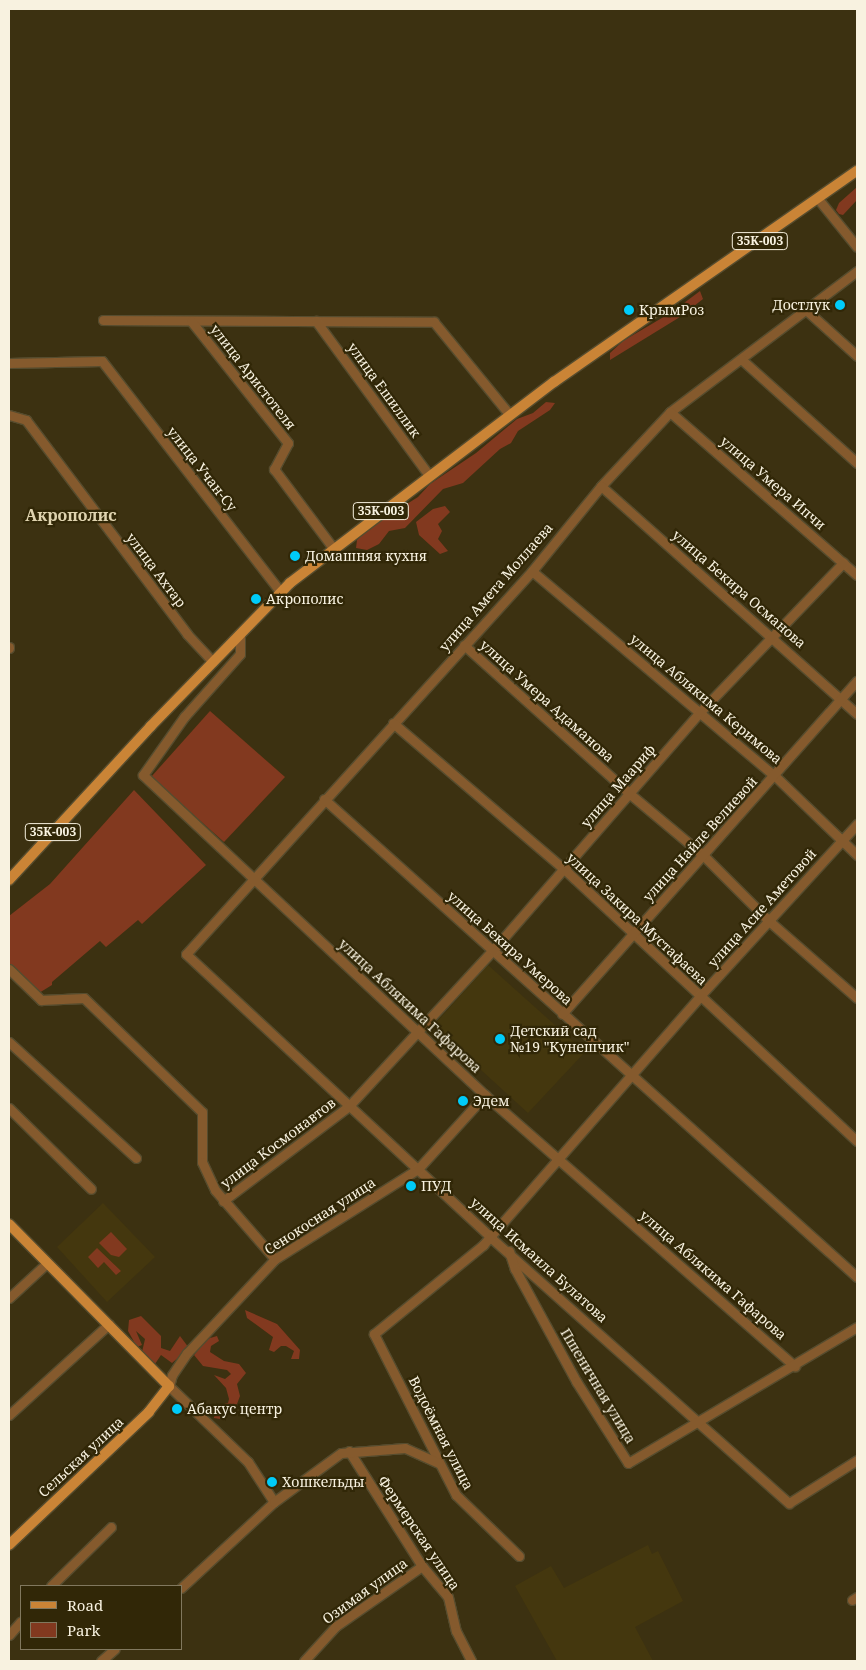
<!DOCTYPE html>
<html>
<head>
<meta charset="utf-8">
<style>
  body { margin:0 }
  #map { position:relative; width:866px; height:1670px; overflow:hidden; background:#3c3111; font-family:"Noto Serif",serif }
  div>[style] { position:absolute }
  .built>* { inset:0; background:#44370e }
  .green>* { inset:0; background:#82391f }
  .roads { filter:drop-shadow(1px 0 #564c2e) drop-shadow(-1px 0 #564c2e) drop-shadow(0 1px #564c2e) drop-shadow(0 -1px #564c2e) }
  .minor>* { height:9px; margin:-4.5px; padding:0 4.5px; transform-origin:4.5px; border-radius:4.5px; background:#855a2d }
  .major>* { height:10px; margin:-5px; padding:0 5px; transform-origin:5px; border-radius:5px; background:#ca8436 }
  .dots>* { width:14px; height:14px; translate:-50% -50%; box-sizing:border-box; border:2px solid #312707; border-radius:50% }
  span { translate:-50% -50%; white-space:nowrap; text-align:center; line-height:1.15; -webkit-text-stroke:4.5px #312707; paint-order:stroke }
  .shield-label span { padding:1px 4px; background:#312707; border:1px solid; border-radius:4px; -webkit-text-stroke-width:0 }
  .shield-label { font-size:12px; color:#f8f2e0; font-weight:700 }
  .poi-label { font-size:14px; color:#f8f2e0 }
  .right { translate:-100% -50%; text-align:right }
  .left { translate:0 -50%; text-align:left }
  .street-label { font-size:14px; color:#f8f2e0 }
  .quarter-label { font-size:16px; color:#dfd3af; font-weight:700 }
  .frame { position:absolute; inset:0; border:10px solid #f8f2e0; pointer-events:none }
  .legend { position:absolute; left:20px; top:1585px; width:162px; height:65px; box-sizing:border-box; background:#312707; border:1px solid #81785e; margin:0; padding:6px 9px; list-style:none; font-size:15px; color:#f8f2e0 }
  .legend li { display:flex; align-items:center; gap:10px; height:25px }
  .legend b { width:25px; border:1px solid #81785e }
</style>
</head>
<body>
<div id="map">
  <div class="built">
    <div style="clip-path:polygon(488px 965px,585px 1052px,528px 1113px,433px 1026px)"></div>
    <div style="clip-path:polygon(103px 1203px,155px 1257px,107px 1302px,57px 1247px)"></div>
    <div style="clip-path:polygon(648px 1545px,652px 1554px,658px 1551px,683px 1601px,635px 1627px,653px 1661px,557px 1661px,515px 1586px,551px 1566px,564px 1588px)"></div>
  </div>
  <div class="green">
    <div style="clip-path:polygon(857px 187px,857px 200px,843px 215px,839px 214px,836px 210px,839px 203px)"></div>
    <div style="clip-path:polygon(700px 291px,703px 299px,680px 317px,610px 360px,610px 353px,623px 341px,672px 312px)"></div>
    <div style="clip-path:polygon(546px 402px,555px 403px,550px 410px,518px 431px,511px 443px,500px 449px,463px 483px,443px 489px,405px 528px,389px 531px,379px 544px,367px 550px,356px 548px,357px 540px,369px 528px,418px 497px,430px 484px,476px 453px,517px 419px,533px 413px)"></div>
    <div style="clip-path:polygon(445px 506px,450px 512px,438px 524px,442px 531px,438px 539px,448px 551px,440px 554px,419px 535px,416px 522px,433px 509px)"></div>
    <div style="clip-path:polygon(210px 711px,285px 777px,224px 842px,151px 777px)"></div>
    <div style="clip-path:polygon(134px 790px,206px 865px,142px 924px,138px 920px,106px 947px,100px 941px,52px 982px,52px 985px,39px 993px,9px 963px,9px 916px,50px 884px)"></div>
    <div style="clip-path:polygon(111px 1232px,127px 1249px,119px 1257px,111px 1255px,99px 1243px)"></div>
    <div style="clip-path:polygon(97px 1248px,121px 1271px,116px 1275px,104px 1262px,98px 1268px,88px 1257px)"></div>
    <div style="clip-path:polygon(245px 1310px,277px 1324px,300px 1350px,299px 1359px,291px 1359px,294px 1351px,286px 1346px,281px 1346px,274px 1352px,269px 1350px,273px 1337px,247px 1318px)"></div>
    <div style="clip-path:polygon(141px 1316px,161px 1336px,161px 1348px,170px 1351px,180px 1336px,189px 1348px,172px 1363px,161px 1355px,155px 1364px,152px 1362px,142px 1352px,145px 1339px,136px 1331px,142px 1345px,137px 1347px,128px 1331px,129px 1320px)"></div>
    <div style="clip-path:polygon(217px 1336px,219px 1341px,211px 1346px,210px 1352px,224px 1361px,239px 1364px,246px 1373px,237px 1384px,240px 1396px,237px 1404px,223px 1411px,220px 1419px,214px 1418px,214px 1412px,220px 1405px,228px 1403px,229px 1399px,226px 1388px,214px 1375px,225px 1379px,231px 1374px,227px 1370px,203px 1366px,194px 1355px,207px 1339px)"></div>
  </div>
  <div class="roads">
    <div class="minor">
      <div style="left:819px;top:200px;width:60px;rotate:51deg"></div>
      <div style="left:857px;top:271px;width:234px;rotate:143deg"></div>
      <div style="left:670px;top:412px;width:101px;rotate:133deg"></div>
      <div style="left:601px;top:486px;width:109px;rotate:129.1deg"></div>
      <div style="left:532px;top:571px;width:516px;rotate:132.09deg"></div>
      <div style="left:186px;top:954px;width:414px;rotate:42.9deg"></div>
      <div style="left:489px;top:1236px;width:402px;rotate:41.7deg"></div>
      <div style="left:789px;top:1503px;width:80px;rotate:-32.3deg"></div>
      <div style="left:806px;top:310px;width:69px;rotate:42deg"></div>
      <div style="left:103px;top:320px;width:331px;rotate:0.3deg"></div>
      <div style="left:434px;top:322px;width:119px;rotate:50.8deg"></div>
      <div style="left:191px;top:321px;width:156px;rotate:51.5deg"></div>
      <div style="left:288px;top:443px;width:30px;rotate:118deg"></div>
      <div style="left:274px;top:469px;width:99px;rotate:53.2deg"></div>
      <div style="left:316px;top:321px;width:190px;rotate:53.8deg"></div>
      <div style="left:741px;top:359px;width:156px;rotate:41.9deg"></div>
      <div style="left:9px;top:363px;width:93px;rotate:-1.2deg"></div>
      <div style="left:102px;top:361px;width:293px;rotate:52.3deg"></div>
      <div style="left:670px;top:412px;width:248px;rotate:41.1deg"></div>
      <div style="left:9px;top:415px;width:18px;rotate:16deg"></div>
      <div style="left:26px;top:420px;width:268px;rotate:53deg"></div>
      <div style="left:187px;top:634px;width:38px;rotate:47deg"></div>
      <div style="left:601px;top:486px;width:343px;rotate:41.7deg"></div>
      <div style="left:532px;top:571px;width:318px;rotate:40.2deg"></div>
      <div style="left:775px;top:776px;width:114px;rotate:43.9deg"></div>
      <div style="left:240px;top:635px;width:19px;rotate:90deg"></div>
      <div style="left:240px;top:654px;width:84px;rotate:131.6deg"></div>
      <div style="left:184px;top:717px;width:71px;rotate:125.3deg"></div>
      <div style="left:143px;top:775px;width:468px;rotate:43.1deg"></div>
      <div style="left:485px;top:1095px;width:412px;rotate:41.2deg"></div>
      <div style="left:464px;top:645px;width:223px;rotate:41.9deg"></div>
      <div style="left:630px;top:794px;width:95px;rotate:39.9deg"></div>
      <div style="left:703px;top:855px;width:93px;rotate:45deg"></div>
      <div style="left:769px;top:921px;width:117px;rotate:41.2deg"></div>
      <div style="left:9px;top:647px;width:1px;rotate:90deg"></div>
      <div style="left:393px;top:723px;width:223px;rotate:40.5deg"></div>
      <div style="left:563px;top:868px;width:401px;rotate:42.9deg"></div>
      <div style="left:324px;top:799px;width:716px;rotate:41.89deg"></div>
      <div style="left:9px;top:969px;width:45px;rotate:44.1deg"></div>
      <div style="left:41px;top:1000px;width:43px;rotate:-2.7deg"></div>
      <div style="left:84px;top:998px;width:164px;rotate:44deg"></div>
      <div style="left:202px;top:1112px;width:50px;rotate:90deg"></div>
      <div style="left:202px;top:1162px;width:31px;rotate:65deg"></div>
      <div style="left:215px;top:1190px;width:91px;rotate:49deg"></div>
      <div style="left:562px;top:1014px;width:445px;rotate:-48.5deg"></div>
      <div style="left:9px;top:1042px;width:172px;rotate:42.4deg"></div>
      <div style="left:9px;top:1108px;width:115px;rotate:44.6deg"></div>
      <div style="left:223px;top:1201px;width:158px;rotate:-37deg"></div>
      <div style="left:349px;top:1106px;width:212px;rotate:-47.3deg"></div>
      <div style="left:493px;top:950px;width:315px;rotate:-49deg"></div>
      <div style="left:700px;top:712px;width:207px;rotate:-46.2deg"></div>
      <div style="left:509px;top:1251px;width:19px;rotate:72deg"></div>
      <div style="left:515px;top:1269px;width:128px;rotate:61.4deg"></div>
      <div style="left:576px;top:1381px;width:97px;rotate:57.6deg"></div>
      <div style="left:628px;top:1463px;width:266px;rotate:-30.7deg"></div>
      <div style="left:9px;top:1298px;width:52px;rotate:-42.6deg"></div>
      <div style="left:9px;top:1415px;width:135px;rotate:-42.3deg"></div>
      <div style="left:349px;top:1451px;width:136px;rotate:57.6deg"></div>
      <div style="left:422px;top:1566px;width:40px;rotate:50deg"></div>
      <div style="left:448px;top:1597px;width:35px;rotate:77deg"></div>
      <div style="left:456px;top:1631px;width:34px;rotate:63deg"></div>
      <div style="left:274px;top:1502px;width:48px;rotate:-123deg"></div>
      <div style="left:248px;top:1462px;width:110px;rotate:-136.1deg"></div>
      <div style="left:169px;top:1386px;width:11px;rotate:-75deg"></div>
      <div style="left:172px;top:1375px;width:27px;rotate:-56deg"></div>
      <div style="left:187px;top:1353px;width:129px;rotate:-46.9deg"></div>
      <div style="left:275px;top:1259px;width:169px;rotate:-32.2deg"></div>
      <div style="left:418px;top:1169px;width:100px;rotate:-47.8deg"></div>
      <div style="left:519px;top:1556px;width:88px;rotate:-135.9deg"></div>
      <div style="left:456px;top:1495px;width:181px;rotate:-117deg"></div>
      <div style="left:374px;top:1334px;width:141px;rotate:-39.2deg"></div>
      <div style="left:483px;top:1245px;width:330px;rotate:-48.9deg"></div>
      <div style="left:700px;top:996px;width:233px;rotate:-47.6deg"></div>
      <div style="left:51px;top:1586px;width:84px;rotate:-44.5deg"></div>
      <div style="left:181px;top:1588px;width:127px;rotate:-42.8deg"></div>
      <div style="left:274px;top:1502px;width:83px;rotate:-36.2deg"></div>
      <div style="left:341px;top:1453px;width:64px;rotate:-4.5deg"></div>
      <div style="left:405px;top:1448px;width:37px;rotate:24deg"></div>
      <div style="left:852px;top:1600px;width:6px;rotate:-31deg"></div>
      <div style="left:9px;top:1635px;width:18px;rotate:-49deg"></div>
      <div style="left:101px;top:1661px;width:18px;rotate:-41deg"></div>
      <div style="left:304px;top:1661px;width:47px;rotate:-47.6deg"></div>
      <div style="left:336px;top:1626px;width:105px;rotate:-34.9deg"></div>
    </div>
    <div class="major">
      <div style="left:9px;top:880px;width:209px;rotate:-47.3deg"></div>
      <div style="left:151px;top:726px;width:199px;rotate:-45.8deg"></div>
      <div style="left:290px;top:583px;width:332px;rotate:-37.3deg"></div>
      <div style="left:554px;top:382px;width:369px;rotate:-34.9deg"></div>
      <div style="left:9px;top:1224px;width:228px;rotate:45.4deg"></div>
      <div style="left:169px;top:1386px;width:33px;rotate:128deg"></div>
      <div style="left:149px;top:1412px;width:193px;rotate:136.5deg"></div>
    </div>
  </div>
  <div class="dots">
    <div style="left:840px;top:305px;background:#00cbf9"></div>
    <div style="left:629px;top:310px;background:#00cbf9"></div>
    <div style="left:295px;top:556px;background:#00cbf9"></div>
    <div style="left:256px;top:599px;background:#00cbf9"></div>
    <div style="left:500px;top:1039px;background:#00cbf9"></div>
    <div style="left:463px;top:1101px;background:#00cbf9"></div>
    <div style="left:411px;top:1186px;background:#00cbf9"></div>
    <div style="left:177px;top:1409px;background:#00cbf9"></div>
    <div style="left:272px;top:1482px;background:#00cbf9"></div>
  </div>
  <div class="shield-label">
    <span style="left:760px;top:241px">35К-003</span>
    <span style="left:381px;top:511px">35К-003</span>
    <span style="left:53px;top:832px">35К-003</span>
  </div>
  <div class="poi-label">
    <span class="right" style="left:830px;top:305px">Достлук</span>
    <span class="left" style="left:639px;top:310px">КрымРоз</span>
    <span class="left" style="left:305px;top:556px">Домашняя кухня</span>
    <span class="left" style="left:266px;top:599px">Акрополис</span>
    <span class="left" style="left:510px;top:1039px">Детский сад<br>№19 "Кунешчик"</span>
    <span class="left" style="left:473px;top:1101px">Эдем</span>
    <span class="left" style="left:421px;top:1186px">ПУД</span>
    <span class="left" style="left:187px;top:1409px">Абакус центр</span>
    <span class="left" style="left:282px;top:1482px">Хошкельды</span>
  </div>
  <div class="street-label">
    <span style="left:253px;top:377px;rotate:52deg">улица Аристотеля</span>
    <span style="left:384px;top:390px;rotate:54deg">улица Ешиллик</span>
    <span style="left:202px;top:469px;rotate:52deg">улица Учан-Су</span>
    <span style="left:773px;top:483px;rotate:41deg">улица Умера Ипчи</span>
    <span style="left:156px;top:570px;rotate:53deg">улица Ахтар</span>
    <span style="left:496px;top:587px;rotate:-49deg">улица Амета Моллаева</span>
    <span style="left:739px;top:589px;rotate:41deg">улица Бекира Османова</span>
    <span style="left:706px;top:699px;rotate:40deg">улица Аблякима Керимова</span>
    <span style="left:547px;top:701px;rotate:42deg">улица Умера Адаманова</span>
    <span style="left:618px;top:786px;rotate:-49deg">улица Маариф</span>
    <span style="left:700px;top:839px;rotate:-48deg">улица Найле Велиевой</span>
    <span style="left:762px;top:908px;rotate:-48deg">улица Асие Аметовой</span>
    <span style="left:637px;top:919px;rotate:43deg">улица Закира Мустафаева</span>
    <span style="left:510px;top:948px;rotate:42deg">улица Бекира Умерова</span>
    <span style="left:410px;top:1006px;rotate:43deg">улица Аблякима Гафарова</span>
    <span style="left:278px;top:1143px;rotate:-37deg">улица Космонавтов</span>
    <span style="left:320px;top:1216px;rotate:-33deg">Сенокосная улица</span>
    <span style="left:539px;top:1260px;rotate:42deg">улица Исмаила Булатова</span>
    <span style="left:713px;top:1275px;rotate:41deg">улица Аблякима Гафарова</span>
    <span style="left:598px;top:1386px;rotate:59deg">Пшеничная улица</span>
    <span style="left:441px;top:1433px;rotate:63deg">Водоёмная улица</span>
    <span style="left:81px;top:1457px;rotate:-43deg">Сельская улица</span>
    <span style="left:419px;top:1533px;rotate:56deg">Фермерская улица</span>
    <span style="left:365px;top:1591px;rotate:-36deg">Озимая улица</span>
  </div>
  <div class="quarter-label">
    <span style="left:71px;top:515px">Акрополис</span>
  </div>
  <div class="frame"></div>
  <ul class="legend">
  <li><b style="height:6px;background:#ca8436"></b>Road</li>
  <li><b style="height:14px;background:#82391f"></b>Park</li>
  </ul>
</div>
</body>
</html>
